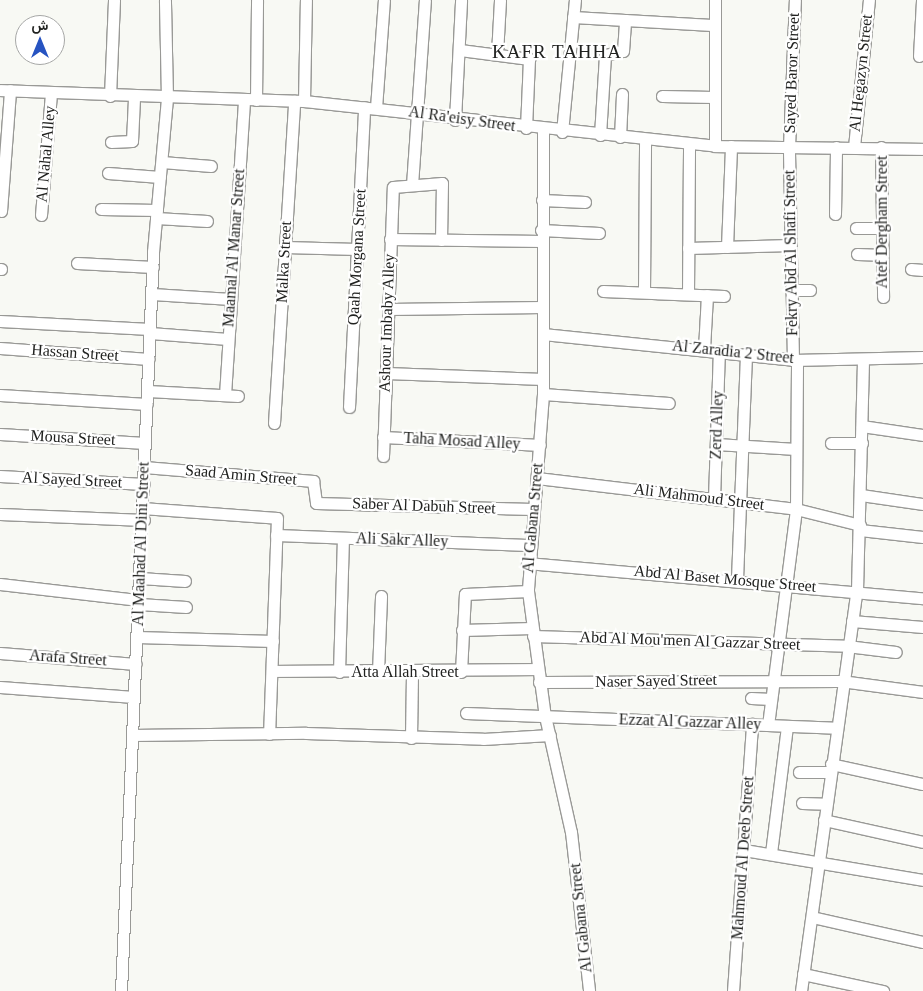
<!DOCTYPE html>
<html>
<head>
<meta charset="utf-8">
<style>
  body { margin:0 }
  #map { position:relative; width:923px; height:991px; overflow:hidden; background:#f8f9f4; font-family:"Times New Roman",Vazirmatn,serif }
  div>[style] { position:absolute }
  .roads { filter:drop-shadow(1px 0 #999996) drop-shadow(-1px 0 #999996) drop-shadow(0 1px #999996) drop-shadow(0 -1px #999996) }
  .street>* { height:11px; margin:-5.5px; padding:0 5.5px; transform-origin:5.5px; border-radius:5.5px; background:#fff }
  span { translate:-50% -50%; white-space:nowrap; text-align:center; line-height:1.15; -webkit-text-stroke:4.5px #fff; paint-order:stroke }
  .street-label { font-size:16px; color:#212220 }
  .quarter-label { font-size:19px; color:#212220; letter-spacing:1px }
  .north { position:absolute; left:15px; top:15px; width:50px; height:50px; box-sizing:border-box; background:#fff; border:1px solid #a6a7a6; border-radius:50%; rotate:0deg; font-size:14px; font-weight:700; line-height:20px; text-align:center; color:#212220 }
  .north::after { content:''; display:block; margin:auto; width:18px; height:22px; background:#2653c1; clip-path:polygon(50% 0,100% 100%,50% 72%,0 100%) }
</style>
</head>
<body>
<div id="map">
  <div class="roads">
    <div class="street">
      <div style="left:715px;top:0;width:146px;rotate:90deg"></div>
      <div style="left:573px;top:17px;width:139px;rotate:3.3deg"></div>
      <div style="left:460px;top:50px;width:70px;rotate:7.4deg"></div>
      <div style="left:529px;top:59px;width:69px;rotate:92.5deg"></div>
      <div style="left:497px;top:54px;width:54px;rotate:-86.8deg"></div>
      <div style="left:919px;top:56px;width:56px;rotate:-86.9deg"></div>
      <div style="left:0;top:90px;width:304px;rotate:2.1deg"></div>
      <div style="left:304px;top:101px;width:413px;rotate:6.2deg"></div>
      <div style="left:715px;top:146px;width:208px;rotate:0.8deg"></div>
      <div style="left:110px;top:96px;width:96px;rotate:-87.6deg"></div>
      <div style="left:662px;top:96px;width:51px;rotate:1.1deg"></div>
      <div style="left:256px;top:100px;width:100px;rotate:-89.4deg"></div>
      <div style="left:304px;top:101px;width:101px;rotate:-88.9deg"></div>
      <div style="left:376px;top:108px;width:108px;rotate:-85.8deg"></div>
      <div style="left:455px;top:120px;width:120px;rotate:-87.1deg"></div>
      <div style="left:543px;top:130px;width:264px;rotate:90deg"></div>
      <div style="left:543px;top:394px;width:198px;rotate:94.4deg"></div>
      <div style="left:528px;top:591px;width:126px;rotate:82.3deg"></div>
      <div style="left:545px;top:716px;width:119px;rotate:77.4deg"></div>
      <div style="left:571px;top:832px;width:160px;rotate:83.5deg"></div>
      <div style="left:562px;top:132px;width:133px;rotate:-84.4deg"></div>
      <div style="left:600px;top:135px;width:80px;rotate:-86.4deg"></div>
      <div style="left:605px;top:55px;width:18px;rotate:-13deg"></div>
      <div style="left:623px;top:51px;width:31px;rotate:-86deg"></div>
      <div style="left:620px;top:137px;width:43px;rotate:-87.3deg"></div>
      <div style="left:111px;top:142px;width:21px;rotate:-3deg"></div>
      <div style="left:132px;top:141px;width:43px;rotate:-87.3deg"></div>
      <div style="left:854px;top:147px;width:148px;rotate:-84.2deg"></div>
      <div style="left:881px;top:147px;width:150px;rotate:89.2deg"></div>
      <div style="left:162px;top:162px;width:49px;rotate:4.7deg"></div>
      <div style="left:108px;top:173px;width:52px;rotate:4.4deg"></div>
      <div style="left:412px;top:185px;width:185px;rotate:-86deg"></div>
      <div style="left:542px;top:200px;width:43px;rotate:2.7deg"></div>
      <div style="left:101px;top:209px;width:56px;rotate:1deg"></div>
      <div style="left:1px;top:211px;width:121px;rotate:-85.7deg"></div>
      <div style="left:835px;top:214px;width:67px;rotate:-89.1deg"></div>
      <div style="left:41px;top:215px;width:122px;rotate:-85.3deg"></div>
      <div style="left:156px;top:218px;width:51px;rotate:3.4deg"></div>
      <div style="left:856px;top:228px;width:26px"></div>
      <div style="left:541px;top:230px;width:58px;rotate:3deg"></div>
      <div style="left:390px;top:239px;width:152px;rotate:0.8deg"></div>
      <div style="left:285px;top:247px;width:72px;rotate:1.6deg"></div>
      <div style="left:727px;top:247px;width:101px;rotate:-87.7deg"></div>
      <div style="left:688px;top:248px;width:102px;rotate:-1.7deg"></div>
      <div style="left:857px;top:254px;width:25px;rotate:2deg"></div>
      <div style="left:77px;top:263px;width:76px;rotate:3deg"></div>
      <div style="left:0;top:269px;width:1px"></div>
      <div style="left:911px;top:269px;width:12px;rotate:5deg"></div>
      <div style="left:791px;top:290px;width:19px"></div>
      <div style="left:603px;top:291px;width:121px;rotate:2.4deg"></div>
      <div style="left:644px;top:292px;width:153px;rotate:-89.6deg"></div>
      <div style="left:152px;top:294px;width:79px;rotate:3.6deg"></div>
      <div style="left:688px;top:294px;width:150px;rotate:-89.6deg"></div>
      <div style="left:388px;top:309px;width:154px;rotate:-0.7deg"></div>
      <div style="left:0;top:321px;width:150px;rotate:3.1deg"></div>
      <div style="left:150px;top:333px;width:78px;rotate:4.4deg"></div>
      <div style="left:543px;top:334px;width:251px;rotate:5.9deg"></div>
      <div style="left:793px;top:360px;width:130px;rotate:-1.3deg"></div>
      <div style="left:0;top:348px;width:149px;rotate:4.2deg"></div>
      <div style="left:704px;top:349px;width:54px;rotate:-86.8deg"></div>
      <div style="left:793px;top:360px;width:213px;rotate:-91.1deg"></div>
      <div style="left:789px;top:147px;width:147px;rotate:-87.7deg"></div>
      <div style="left:386px;top:373px;width:157px;rotate:2.2deg"></div>
      <div style="left:148px;top:391px;width:90px;rotate:3.2deg"></div>
      <div style="left:543px;top:394px;width:126px;rotate:4.1deg"></div>
      <div style="left:0;top:395px;width:147px;rotate:3.5deg"></div>
      <div style="left:225px;top:395px;width:296px;rotate:-86.3deg"></div>
      <div style="left:349px;top:407px;width:300px;rotate:-87.1deg"></div>
      <div style="left:274px;top:423px;width:323px;rotate:-86.4deg"></div>
      <div style="left:862px;top:426px;width:62px;rotate:8.4deg"></div>
      <div style="left:0;top:434px;width:145px;rotate:3.6deg"></div>
      <div style="left:383px;top:437px;width:157px;rotate:2.9deg"></div>
      <div style="left:831px;top:443px;width:31px"></div>
      <div style="left:716px;top:444px;width:80px;rotate:3.6deg"></div>
      <div style="left:383px;top:456px;width:269px;rotate:-87.9deg"></div>
      <div style="left:393px;top:187px;width:49px;rotate:-4.7deg"></div>
      <div style="left:442px;top:183px;width:57px;rotate:91deg"></div>
      <div style="left:144px;top:467px;width:170px;rotate:4.7deg"></div>
      <div style="left:313px;top:481px;width:22px;rotate:82deg"></div>
      <div style="left:316px;top:503px;width:217px;rotate:1.6deg"></div>
      <div style="left:0;top:476px;width:144px;rotate:3.2deg"></div>
      <div style="left:537px;top:478px;width:261px;rotate:6.8deg"></div>
      <div style="left:796px;top:509px;width:66px;rotate:14deg"></div>
      <div style="left:861px;top:495px;width:63px;rotate:8.3deg"></div>
      <div style="left:714px;top:499px;width:148px;rotate:-88.1deg"></div>
      <div style="left:142px;top:508px;width:135px;rotate:4.2deg"></div>
      <div style="left:277px;top:518px;width:216px;rotate:92.1deg"></div>
      <div style="left:0;top:514px;width:144px;rotate:2.4deg"></div>
      <div style="left:860px;top:530px;width:63px;rotate:6.3deg"></div>
      <div style="left:276px;top:535px;width:252px;rotate:2.3deg"></div>
      <div style="left:527px;top:563px;width:398px;rotate:5.1deg"></div>
      <div style="left:140px;top:578px;width:45px;rotate:3.8deg"></div>
      <div style="left:737px;top:579px;width:225px;rotate:-87.7deg"></div>
      <div style="left:0;top:584px;width:140px;rotate:6.6deg"></div>
      <div style="left:139px;top:604px;width:47px;rotate:3.7deg"></div>
      <div style="left:852px;top:621px;width:71px;rotate:4.8deg"></div>
      <div style="left:462px;top:630px;width:70px;rotate:-1.6deg"></div>
      <div style="left:533px;top:636px;width:314px;rotate:1.8deg"></div>
      <div style="left:847px;top:646px;width:49px;rotate:7deg"></div>
      <div style="left:137px;top:637px;width:136px;rotate:1.7deg"></div>
      <div style="left:0;top:653px;width:136px;rotate:4.6deg"></div>
      <div style="left:273px;top:671px;width:264px;rotate:-0.4deg"></div>
      <div style="left:339px;top:672px;width:134px;rotate:-88.3deg"></div>
      <div style="left:378px;top:672px;width:76px;rotate:-87.7deg"></div>
      <div style="left:461px;top:672px;width:78px;rotate:-87.1deg"></div>
      <div style="left:465px;top:594px;width:63px;rotate:-2.7deg"></div>
      <div style="left:539px;top:682px;width:302px;rotate:-0.2deg"></div>
      <div style="left:841px;top:681px;width:83px;rotate:7.6deg"></div>
      <div style="left:0;top:687px;width:134px;rotate:4.3deg"></div>
      <div style="left:751px;top:698px;width:20px;rotate:3deg"></div>
      <div style="left:466px;top:713px;width:370px;rotate:2.3deg"></div>
      <div style="left:768px;top:725px;width:218px;rotate:-82.6deg"></div>
      <div style="left:796px;top:509px;width:149px;rotate:-89.6deg"></div>
      <div style="left:132px;top:735px;width:174px;rotate:-0.7deg"></div>
      <div style="left:306px;top:733px;width:177px;rotate:1.9deg"></div>
      <div style="left:483px;top:739px;width:67px;rotate:-3.4deg"></div>
      <div style="left:411px;top:738px;width:66px;rotate:-89.1deg"></div>
      <div style="left:831px;top:764px;width:94px;rotate:12.3deg"></div>
      <div style="left:799px;top:772px;width:30px"></div>
      <div style="left:802px;top:803px;width:24px;rotate:2deg"></div>
      <div style="left:824px;top:820px;width:101px;rotate:12.5deg"></div>
      <div style="left:744px;top:850px;width:181px;rotate:9.5deg"></div>
      <div style="left:771px;top:853px;width:128px;rotate:-82.8deg"></div>
      <div style="left:812px;top:917px;width:114px;rotate:12.7deg"></div>
      <div style="left:803px;top:974px;width:82px;rotate:12deg"></div>
      <div style="left:121px;top:991px;width:740px;rotate:-87.52deg"></div>
      <div style="left:153px;top:252px;width:155px;rotate:-84.8deg"></div>
      <div style="left:167px;top:98px;width:98px;rotate:-91.2deg"></div>
      <div style="left:733px;top:991px;width:268px;rotate:-85.9deg"></div>
      <div style="left:801px;top:991px;width:405px;rotate:-82.1deg"></div>
      <div style="left:857px;top:590px;width:229px;rotate:-88.5deg"></div>
    </div>
  </div>
  <div class="street-label">
    <span style="left:792px;top:73px;rotate:-88deg">Sayed Baror Street</span>
    <span style="left:861px;top:73px;rotate:-84deg">Al Hegazyn Street</span>
    <span style="left:462px;top:119px;rotate:8deg">Al Ra'eisy Street</span>
    <span style="left:46px;top:154px;rotate:-85deg">Al Nahal Alley</span>
    <span style="left:882px;top:222px;rotate:-90deg">Atef Dergham Street</span>
    <span style="left:234px;top:248px;rotate:-86deg">Maamal Al Manar Street</span>
    <span style="left:791px;top:253px;rotate:-91deg">Fekry Abd Al Shafi Street</span>
    <span style="left:357px;top:257px;rotate:-87deg">Qaah Morgana Street</span>
    <span style="left:284px;top:262px;rotate:-87deg">Malka Street</span>
    <span style="left:387px;top:323px;rotate:-88deg">Ashour Imbaby Alley</span>
    <span style="left:733px;top:352px;rotate:6deg">Al Zaradia 2 Street</span>
    <span style="left:75px;top:353px;rotate:4deg">Hassan Street</span>
    <span style="left:717px;top:425px;rotate:-88deg">Zerd Alley</span>
    <span style="left:73px;top:438px;rotate:3deg">Mousa Street</span>
    <span style="left:462px;top:441px;rotate:3deg">Taha Mosad Alley</span>
    <span style="left:241px;top:475px;rotate:5deg">Saad Amin Street</span>
    <span style="left:72px;top:480px;rotate:3deg">Al Sayed Street</span>
    <span style="left:699px;top:497px;rotate:7deg">Ali Mahmoud Street</span>
    <span style="left:424px;top:506px;rotate:2deg">Saber Al Dabuh Street</span>
    <span style="left:533px;top:518px;rotate:-85deg">Al Gabana Street</span>
    <span style="left:402px;top:540px;rotate:2deg">Ali Sakr Alley</span>
    <span style="left:141px;top:544px;rotate:-88deg">Al Maahad Al Dini Street</span>
    <span style="left:725px;top:579px;rotate:5deg">Abd Al Baset Mosque Street</span>
    <span style="left:690px;top:641px;rotate:2deg">Abd Al Mou'men Al Gazzar Street</span>
    <span style="left:68px;top:658px;rotate:4deg">Arafa Street</span>
    <span style="left:405px;top:672px">Atta Allah Street</span>
    <span style="left:656px;top:681px;rotate:-1deg">Naser Sayed Street</span>
    <span style="left:690px;top:722px;rotate:2deg">Ezzat Al Gazzar Alley</span>
    <span style="left:743px;top:858px;rotate:-86deg">Mahmoud Al Deeb Street</span>
    <span style="left:581px;top:918px;rotate:-96deg">Al Gabana Street</span>
  </div>
  <div class="quarter-label">
    <span style="left:557px;top:52px">KAFR TAHHA</span>
  </div>
  <div class="north">ش</div>
</div>
</body>
</html>
